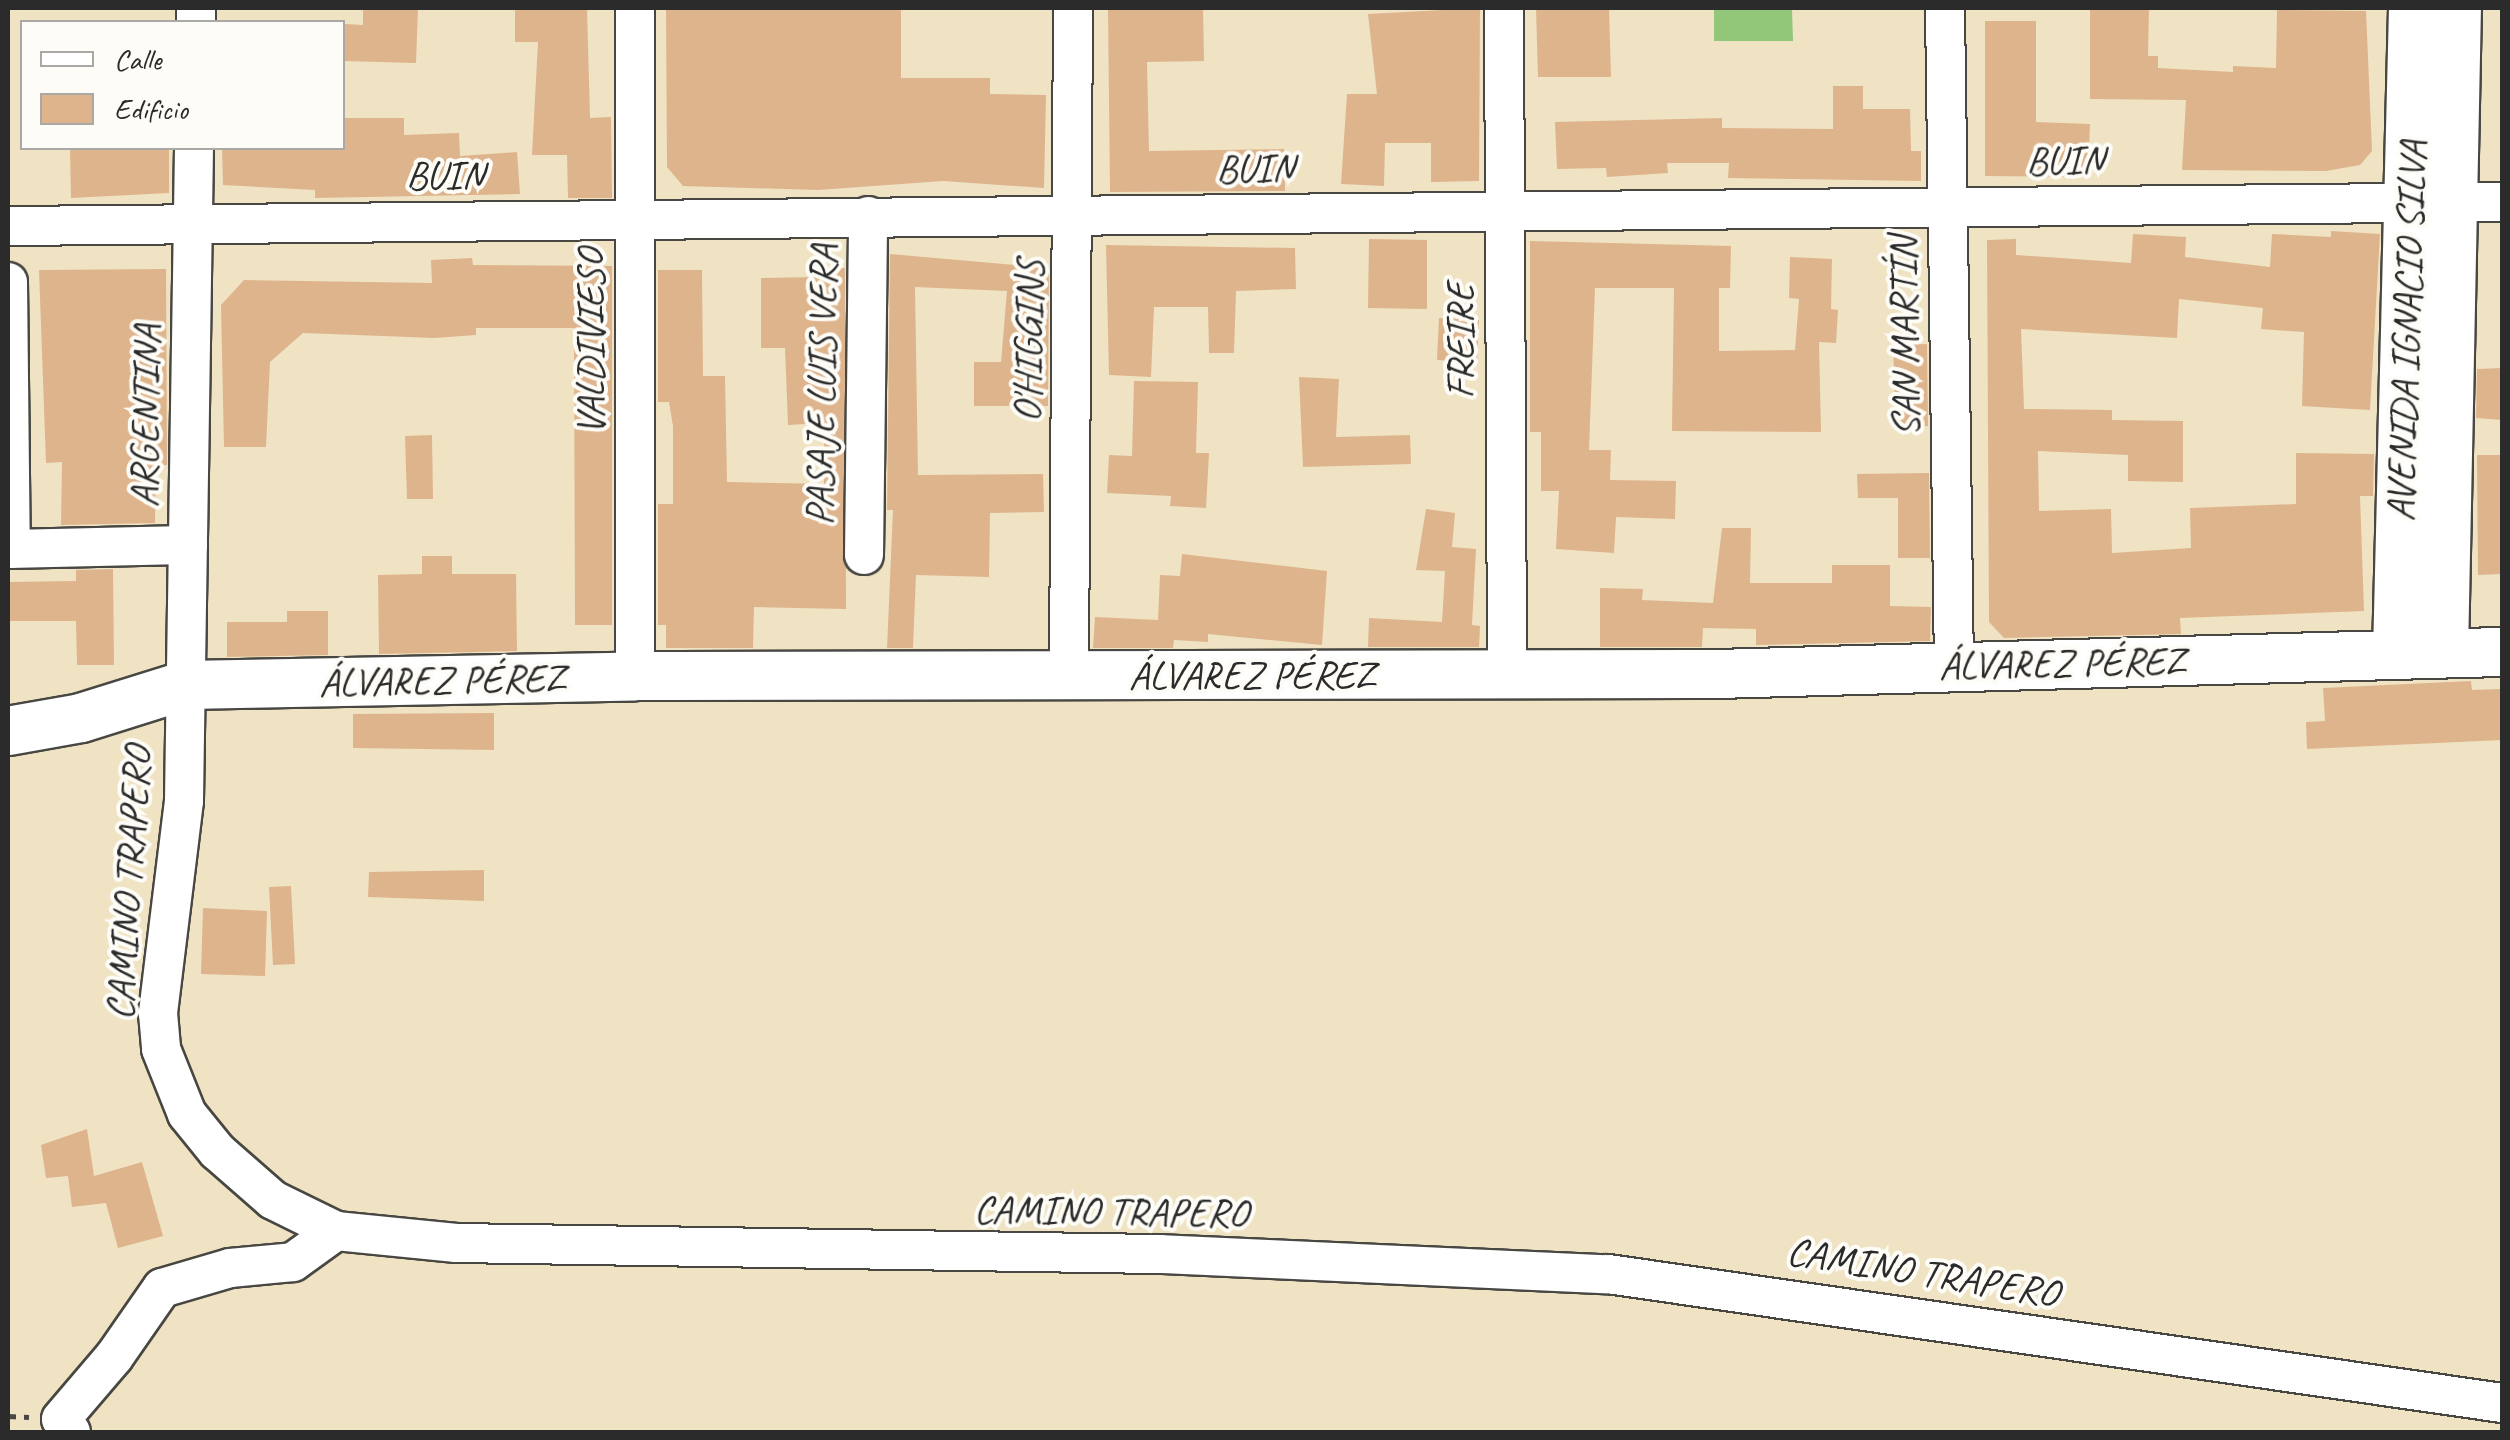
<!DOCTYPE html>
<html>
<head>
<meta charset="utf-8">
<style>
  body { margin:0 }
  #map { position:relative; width:2510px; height:1440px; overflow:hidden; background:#efe3c4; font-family:Caveat,sans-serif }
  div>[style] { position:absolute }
  .green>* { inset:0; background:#92c779 }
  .building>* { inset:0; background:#deb48c }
  .path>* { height:5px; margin-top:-2.5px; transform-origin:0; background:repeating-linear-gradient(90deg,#484742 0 8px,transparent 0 16px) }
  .roads { filter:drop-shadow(2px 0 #484742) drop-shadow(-2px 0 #484742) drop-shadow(0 2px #484742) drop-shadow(0 -2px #484742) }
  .minor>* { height:38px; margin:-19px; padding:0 19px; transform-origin:19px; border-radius:19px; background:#fff }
  .major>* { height:48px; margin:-24px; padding:0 24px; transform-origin:24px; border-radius:24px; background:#fff }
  span { translate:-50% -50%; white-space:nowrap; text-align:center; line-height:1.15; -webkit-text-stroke:8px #fdfcf7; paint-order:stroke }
  .street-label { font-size:40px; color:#2b2b2b }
  .frame { position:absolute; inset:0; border:10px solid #2b2b2b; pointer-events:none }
  .legend { position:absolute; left:20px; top:20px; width:325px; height:130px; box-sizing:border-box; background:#fdfcf7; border:2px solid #a9a8a5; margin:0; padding:12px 18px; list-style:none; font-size:30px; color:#2b2b2b }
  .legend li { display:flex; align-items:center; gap:20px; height:50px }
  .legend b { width:50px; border:2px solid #a9a8a5 }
</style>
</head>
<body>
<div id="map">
  <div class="green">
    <div style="clip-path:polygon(1714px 8px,1792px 8px,1793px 41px,1714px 41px)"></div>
  </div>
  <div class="building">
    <div style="clip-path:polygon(363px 8px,418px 8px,416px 63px,343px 61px,345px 24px,363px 25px)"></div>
    <div style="clip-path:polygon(515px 8px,587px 8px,590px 118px,611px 117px,612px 198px,568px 198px,567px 155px,532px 155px,538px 42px,515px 42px)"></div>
    <div style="clip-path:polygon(666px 8px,901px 8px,901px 78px,990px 78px,990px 94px,1046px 95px,1044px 188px,943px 181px,818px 190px,683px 186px,667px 167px)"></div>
    <div style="clip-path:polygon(1108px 8px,1203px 8px,1204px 61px,1147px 62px,1149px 151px,1284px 149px,1285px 191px,1110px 192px)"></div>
    <div style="clip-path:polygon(1480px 8px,1479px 181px,1431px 182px,1431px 143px,1385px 143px,1384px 186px,1341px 184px,1347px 94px,1377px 94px,1368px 14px)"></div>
    <div style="clip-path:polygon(1536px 8px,1609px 8px,1611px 77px,1538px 77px)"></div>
    <div style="clip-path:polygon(2090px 8px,2149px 8px,2148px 56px,2158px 56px,2158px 68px,2233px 72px,2233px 66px,2276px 68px,2277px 10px,2366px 11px,2372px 151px,2360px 165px,2326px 171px,2182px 170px,2186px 100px,2090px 99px)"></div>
    <div style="clip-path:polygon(1985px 21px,2036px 21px,2036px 122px,2090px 124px,2088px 177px,1985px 176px)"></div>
    <div style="clip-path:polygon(1833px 86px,1863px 86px,1863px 109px,1910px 109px,1911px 151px,1921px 151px,1921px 181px,1728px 178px,1729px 163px,1667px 163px,1668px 173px,1607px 177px,1606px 168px,1557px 169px,1555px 122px,1722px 118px,1722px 128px,1833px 129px)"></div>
    <div style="clip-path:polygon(342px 118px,404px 118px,404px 135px,459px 133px,460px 156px,517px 152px,520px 194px,315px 198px,315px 190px,223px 185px,222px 148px,342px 148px)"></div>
    <div style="clip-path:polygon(70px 148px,169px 148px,169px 193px,71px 198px)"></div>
    <div style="clip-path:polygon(2331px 231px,2380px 234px,2370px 410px,2302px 406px,2304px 332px,2261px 329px,2263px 308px,2179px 299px,2177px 338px,2021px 329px,2024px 409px,2112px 410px,2112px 420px,2183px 421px,2183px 482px,2128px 481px,2128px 455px,2038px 451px,2039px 511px,2111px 509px,2112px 553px,2191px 548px,2190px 508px,2296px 504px,2296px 453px,2374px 454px,2373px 496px,2360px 496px,2364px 611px,2180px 618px,2181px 634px,2004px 638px,1989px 622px,1987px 240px,2016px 239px,2016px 255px,2131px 263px,2133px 234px,2186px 237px,2185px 257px,2270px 267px,2272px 234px,2331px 237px)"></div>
    <div style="clip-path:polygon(1369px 239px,1427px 240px,1427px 309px,1368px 308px)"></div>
    <div style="clip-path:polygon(1530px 241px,1731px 246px,1730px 288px,1719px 288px,1719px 351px,1795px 350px,1799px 299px,1789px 298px,1790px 257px,1832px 259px,1831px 309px,1838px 310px,1836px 343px,1819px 342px,1821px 432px,1672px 431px,1674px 288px,1595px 288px,1589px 450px,1611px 450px,1610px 480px,1676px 481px,1675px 519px,1616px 517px,1614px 553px,1556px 549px,1559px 491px,1541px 491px,1541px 432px,1530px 432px)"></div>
    <div style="clip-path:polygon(1106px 245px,1295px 248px,1296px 289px,1236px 291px,1234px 353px,1209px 353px,1208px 307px,1154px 307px,1151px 377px,1109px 375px)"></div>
    <div style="clip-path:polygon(890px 254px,1049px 268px,1048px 406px,974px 406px,974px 362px,1001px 362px,1007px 291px,915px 287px,918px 475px,1043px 474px,1044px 512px,990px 513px,989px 577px,916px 575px,913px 648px,887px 648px,893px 510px,887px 510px)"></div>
    <div style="clip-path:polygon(472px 258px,473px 265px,612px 266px,612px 625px,575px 625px,574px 328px,476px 328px,476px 335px,435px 338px,303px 333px,270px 362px,266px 447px,224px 447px,221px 305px,244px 280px,432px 283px,431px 260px)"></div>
    <div style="clip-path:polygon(816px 267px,845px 268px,846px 609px,754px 607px,753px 648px,666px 648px,666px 625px,658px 625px,658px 504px,673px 504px,673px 426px,669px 402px,658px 402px,658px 270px,702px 270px,703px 376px,725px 376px,727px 482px,824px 484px,824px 423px,788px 425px,785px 348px,761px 348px,761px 278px,816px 277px)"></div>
    <div style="clip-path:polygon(166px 269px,167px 465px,156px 466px,155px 523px,61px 525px,62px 462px,46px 463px,39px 270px)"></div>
    <div style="clip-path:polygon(1439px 318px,1479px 320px,1477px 362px,1437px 360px)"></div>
    <div style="clip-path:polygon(1927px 344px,1928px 426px,1896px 427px,1893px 345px)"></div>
    <div style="clip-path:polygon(2502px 368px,2502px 420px,2476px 418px,2477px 369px)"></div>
    <div style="clip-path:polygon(1299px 377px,1339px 379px,1336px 437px,1410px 435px,1411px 464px,1303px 467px)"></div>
    <div style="clip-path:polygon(1134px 381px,1198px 382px,1196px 453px,1209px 453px,1206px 508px,1170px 506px,1171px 496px,1107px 493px,1109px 455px,1132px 456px)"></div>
    <div style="clip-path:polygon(432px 435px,433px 499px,407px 499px,405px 436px)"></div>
    <div style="clip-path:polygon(2477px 455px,2502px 455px,2502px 574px,2478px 575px)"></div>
    <div style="clip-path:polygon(1929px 473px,1930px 558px,1898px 558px,1898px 498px,1858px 498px,1857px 474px)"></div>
    <div style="clip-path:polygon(1426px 509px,1455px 513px,1452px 547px,1476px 549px,1472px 625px,1480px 626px,1479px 647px,1368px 647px,1369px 618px,1442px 622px,1445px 571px,1416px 570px)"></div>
    <div style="clip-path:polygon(1722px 528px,1751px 528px,1750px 583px,1832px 583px,1832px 565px,1890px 565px,1890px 606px,1931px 607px,1930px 641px,1756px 645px,1756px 629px,1703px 628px,1702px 647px,1600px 647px,1600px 588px,1643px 589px,1642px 600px,1713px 603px)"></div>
    <div style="clip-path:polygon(1182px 554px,1327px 571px,1322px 645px,1208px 634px,1208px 642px,1174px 640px,1173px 648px,1093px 648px,1095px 617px,1158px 620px,1160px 575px,1180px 576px)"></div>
    <div style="clip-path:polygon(422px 556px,452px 556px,452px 574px,516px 574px,517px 651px,379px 654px,378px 575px,422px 574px)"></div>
    <div style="clip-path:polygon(113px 569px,114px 665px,77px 665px,76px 621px,8px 621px,8px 582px,76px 581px,76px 570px)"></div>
    <div style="clip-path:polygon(287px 611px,328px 611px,328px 655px,227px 657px,227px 622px,287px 622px)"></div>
    <div style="clip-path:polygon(2471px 681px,2472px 690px,2502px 689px,2502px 740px,2307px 749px,2306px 722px,2325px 721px,2323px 688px)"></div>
    <div style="clip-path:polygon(494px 713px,494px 750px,353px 748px,353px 714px)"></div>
    <div style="clip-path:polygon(484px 870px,484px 901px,368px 897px,369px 872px)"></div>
    <div style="clip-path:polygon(291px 886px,295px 964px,273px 965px,269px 887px)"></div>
    <div style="clip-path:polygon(203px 908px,267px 911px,265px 976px,201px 974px)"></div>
    <div style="clip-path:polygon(87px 1129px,94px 1176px,142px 1162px,163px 1236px,118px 1248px,106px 1203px,72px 1207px,68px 1176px,46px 1178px,41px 1145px)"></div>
  </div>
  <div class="path">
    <div style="left:8px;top:1416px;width:21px;rotate:3deg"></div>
  </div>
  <div class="roads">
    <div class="minor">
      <div style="left:1504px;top:8px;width:667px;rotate:89.74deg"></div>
      <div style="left:1945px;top:8px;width:657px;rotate:89.22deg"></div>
      <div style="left:196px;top:22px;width:14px;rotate:-90deg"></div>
      <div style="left:194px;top:148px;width:653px;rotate:90.88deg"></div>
      <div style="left:184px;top:801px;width:214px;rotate:97deg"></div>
      <div style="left:158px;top:1013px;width:36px;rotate:85deg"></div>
      <div style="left:161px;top:1049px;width:70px;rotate:68.2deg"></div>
      <div style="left:187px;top:1114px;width:48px;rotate:51deg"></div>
      <div style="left:217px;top:1151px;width:74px;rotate:41.2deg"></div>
      <div style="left:273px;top:1200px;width:70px;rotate:26.2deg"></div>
      <div style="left:336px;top:1231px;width:121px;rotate:5.7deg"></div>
      <div style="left:456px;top:1243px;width:704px;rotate:0.9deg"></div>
      <div style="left:1160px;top:1254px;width:448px;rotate:2.6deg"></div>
      <div style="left:1608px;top:1274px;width:903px;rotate:8.21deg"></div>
      <div style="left:8px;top:226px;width:2494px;rotate:-0.55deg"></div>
      <div style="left:8px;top:282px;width:267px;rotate:89.4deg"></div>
      <div style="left:8px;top:549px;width:180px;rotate:-1.3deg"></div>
      <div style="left:864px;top:555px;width:339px;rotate:-89.3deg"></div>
      <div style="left:635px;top:676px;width:668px;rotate:-90deg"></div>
      <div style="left:1069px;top:676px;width:668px;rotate:-89.66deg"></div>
      <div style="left:71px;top:1432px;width:16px;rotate:-128deg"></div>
      <div style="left:61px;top:1419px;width:82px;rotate:-49.5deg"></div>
      <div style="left:114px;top:1357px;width:84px;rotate:-55.2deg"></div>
      <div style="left:162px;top:1288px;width:71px;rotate:-16.4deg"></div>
      <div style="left:230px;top:1268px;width:63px;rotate:-5.4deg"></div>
      <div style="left:293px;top:1262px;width:53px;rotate:-35.8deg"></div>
    </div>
    <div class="major">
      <div style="left:2444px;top:653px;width:645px;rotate:-88.85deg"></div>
      <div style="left:2397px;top:654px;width:646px;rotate:-88.58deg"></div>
      <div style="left:8px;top:731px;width:74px;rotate:-10.1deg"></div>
      <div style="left:81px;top:718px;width:110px;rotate:-17.4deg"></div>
      <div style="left:186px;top:685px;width:449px;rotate:-1.1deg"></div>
      <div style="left:635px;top:676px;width:1082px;rotate:-0.11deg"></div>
      <div style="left:1717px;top:674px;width:785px;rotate:-1.61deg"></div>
    </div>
  </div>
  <div class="street-label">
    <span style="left:2065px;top:160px;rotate:-1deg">BUIN</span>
    <span style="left:1255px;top:168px;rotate:-1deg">BUIN</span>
    <span style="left:445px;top:175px">BUIN</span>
    <span style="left:2406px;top:331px;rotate:-88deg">AVENIDA IGNACIO SILVA</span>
    <span style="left:1904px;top:337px;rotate:-91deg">SAN MARTÍN</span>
    <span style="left:1028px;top:341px;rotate:-89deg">O'HIGGINS</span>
    <span style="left:1460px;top:341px;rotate:-90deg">FREIRE</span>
    <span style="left:590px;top:342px;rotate:-90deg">VALDIVIESO</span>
    <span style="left:821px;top:385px;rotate:-89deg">PASAJE LUIS VERA</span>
    <span style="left:145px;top:416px;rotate:-89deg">ARGENTINA</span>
    <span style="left:2062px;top:663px;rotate:-1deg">ÁLVAREZ PÉREZ</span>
    <span style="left:1252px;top:675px">ÁLVAREZ PÉREZ</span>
    <span style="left:442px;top:680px;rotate:-1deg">ÁLVAREZ PÉREZ</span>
    <span style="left:128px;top:883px;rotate:-86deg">CAMINO TRAPERO</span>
    <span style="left:1111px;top:1211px;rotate:1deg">CAMINO TRAPERO</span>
    <span style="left:1923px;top:1272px;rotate:9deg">CAMINO TRAPERO</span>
  </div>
  <div class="frame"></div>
  <ul class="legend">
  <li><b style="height:12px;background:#fff"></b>Calle</li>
  <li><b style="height:28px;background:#deb48c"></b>Edificio</li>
  </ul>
</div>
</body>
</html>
